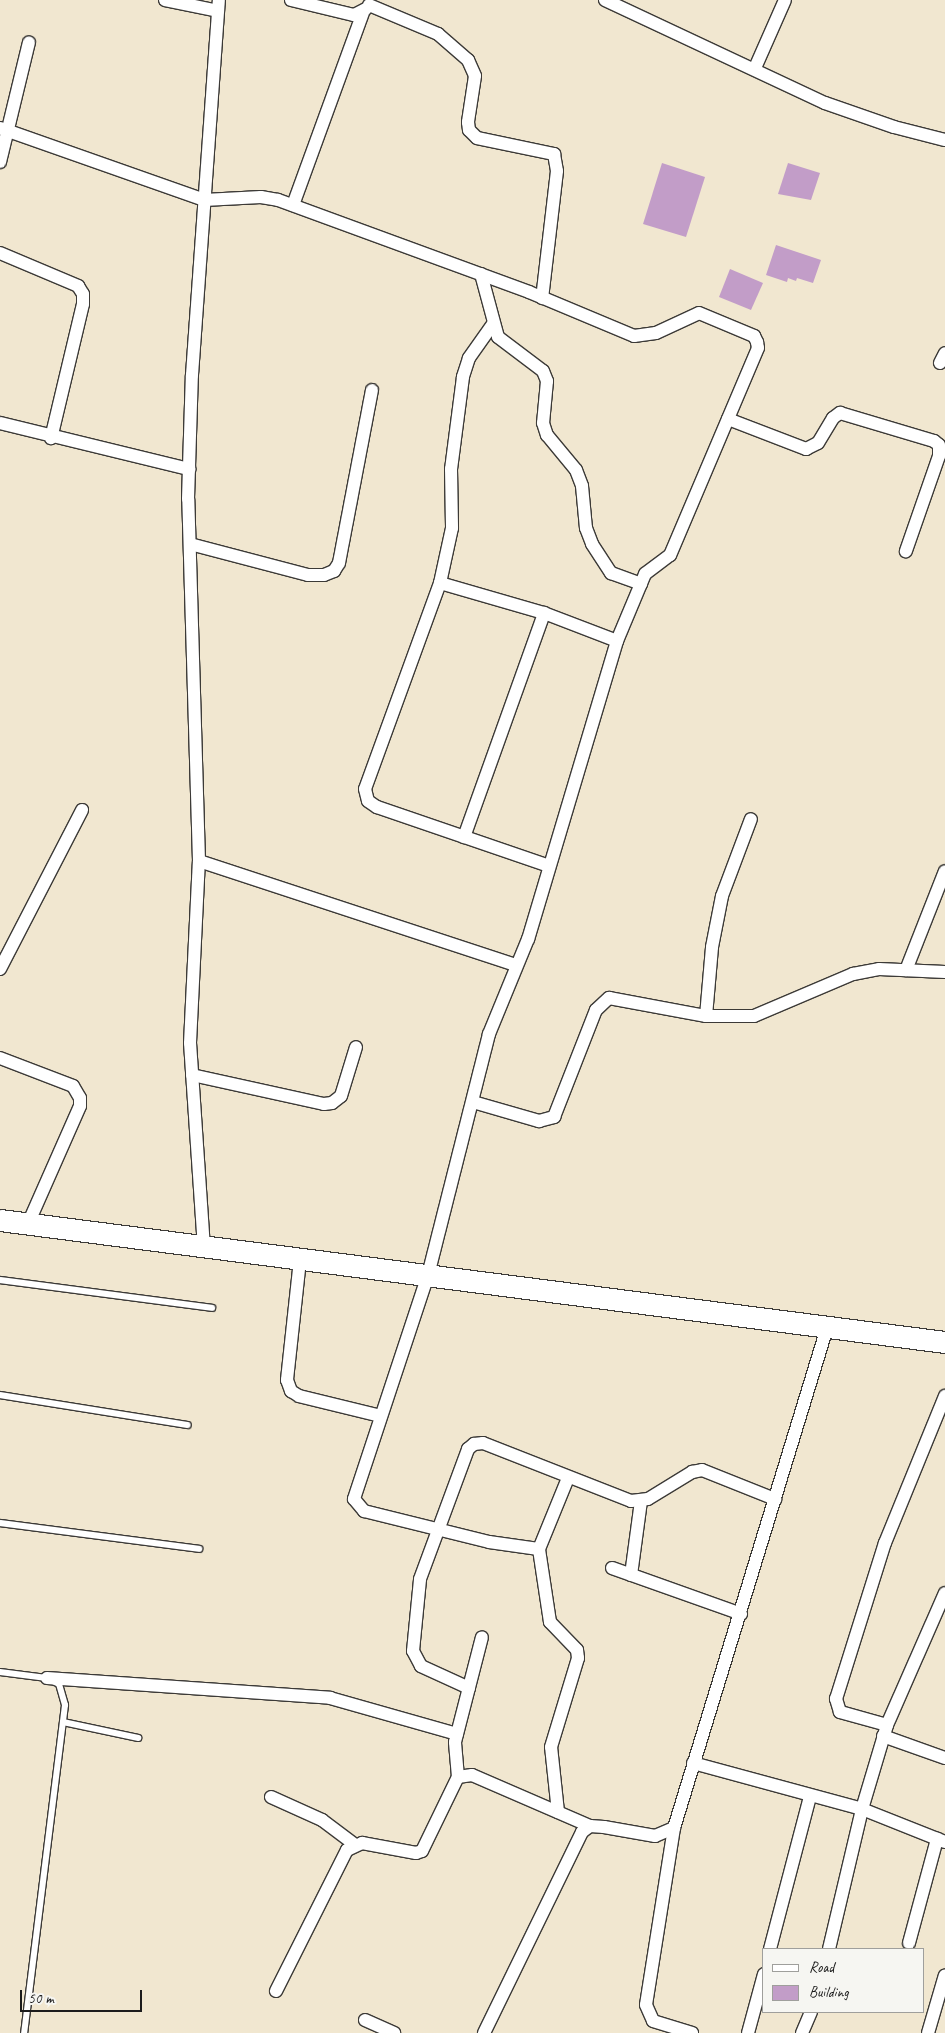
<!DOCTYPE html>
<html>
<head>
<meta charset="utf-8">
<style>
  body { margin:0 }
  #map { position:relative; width:945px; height:2033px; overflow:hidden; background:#f1e7d0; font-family:Caveat,sans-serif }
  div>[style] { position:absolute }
  .building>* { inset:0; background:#c29dc8 }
  .roads { filter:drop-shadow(1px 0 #3c3a37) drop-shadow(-1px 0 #3c3a37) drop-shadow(0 1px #3c3a37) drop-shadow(0 -1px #3c3a37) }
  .service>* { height:6px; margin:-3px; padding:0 3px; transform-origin:3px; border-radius:3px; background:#fff }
  .minor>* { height:12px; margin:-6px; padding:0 6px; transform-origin:6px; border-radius:6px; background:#fff }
  .primary>* { height:21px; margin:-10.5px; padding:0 10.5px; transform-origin:10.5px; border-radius:10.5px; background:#fff }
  span { translate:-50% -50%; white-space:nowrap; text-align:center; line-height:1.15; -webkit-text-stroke:4.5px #f6f6f2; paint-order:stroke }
  .legend { position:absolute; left:762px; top:1948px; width:162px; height:65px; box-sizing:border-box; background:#f6f6f2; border:1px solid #9f9f9c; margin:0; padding:6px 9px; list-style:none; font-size:15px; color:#1c1c1c }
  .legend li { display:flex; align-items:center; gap:10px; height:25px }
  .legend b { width:25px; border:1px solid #9f9f9c }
  .scale { position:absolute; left:20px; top:1990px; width:122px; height:22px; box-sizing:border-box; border:2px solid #1c1c1c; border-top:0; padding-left:6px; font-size:15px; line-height:18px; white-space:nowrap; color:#1c1c1c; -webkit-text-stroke:4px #f6f6f2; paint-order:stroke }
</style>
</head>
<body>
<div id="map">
  <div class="building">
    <div style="clip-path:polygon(662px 163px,705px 177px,686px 237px,643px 224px)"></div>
    <div style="clip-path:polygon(788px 163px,820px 173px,811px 200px,778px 194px)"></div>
    <div style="clip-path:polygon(776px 245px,821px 260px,813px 283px,797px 278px,796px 281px,788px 278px,787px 282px,766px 275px)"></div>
    <div style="clip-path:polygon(730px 269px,763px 283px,751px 310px,719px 297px)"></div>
  </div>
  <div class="roads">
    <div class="service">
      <div style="left:0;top:1280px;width:214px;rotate:7.5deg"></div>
      <div style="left:0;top:1395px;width:190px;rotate:9.1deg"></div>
      <div style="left:0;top:1523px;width:201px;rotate:7.4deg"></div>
      <div style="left:0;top:1672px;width:47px;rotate:7.3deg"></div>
      <div style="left:47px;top:1678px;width:13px;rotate:27deg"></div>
      <div style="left:59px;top:1684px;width:22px;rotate:74deg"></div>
      <div style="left:65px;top:1705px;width:331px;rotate:97.1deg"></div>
      <div style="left:63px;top:1722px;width:77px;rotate:12deg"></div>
    </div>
    <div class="minor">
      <div style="left:165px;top:0;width:54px;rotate:11.7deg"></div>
      <div style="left:291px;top:0;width:65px;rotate:13.4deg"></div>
      <div style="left:354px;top:15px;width:13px;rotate:-27deg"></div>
      <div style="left:605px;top:0;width:243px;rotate:25.1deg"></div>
      <div style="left:825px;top:103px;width:73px;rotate:19.2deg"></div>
      <div style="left:894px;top:127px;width:53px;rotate:14.3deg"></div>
      <div style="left:369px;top:5px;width:75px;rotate:22.8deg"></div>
      <div style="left:438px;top:34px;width:40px;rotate:41deg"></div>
      <div style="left:468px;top:60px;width:17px;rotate:66deg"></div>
      <div style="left:475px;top:76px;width:47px;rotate:98.7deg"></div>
      <div style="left:468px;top:122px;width:8px;rotate:83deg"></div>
      <div style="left:469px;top:130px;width:11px;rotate:45deg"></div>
      <div style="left:477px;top:138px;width:79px;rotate:11.7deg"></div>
      <div style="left:554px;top:154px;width:17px;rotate:80deg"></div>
      <div style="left:557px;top:171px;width:128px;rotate:96.7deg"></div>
      <div style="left:755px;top:68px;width:74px;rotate:-66.2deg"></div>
      <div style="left:0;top:128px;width:216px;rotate:19.4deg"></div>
      <div style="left:204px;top:200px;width:57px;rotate:-3deg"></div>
      <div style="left:261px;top:197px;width:17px;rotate:10deg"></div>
      <div style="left:278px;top:200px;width:267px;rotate:20.1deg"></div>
      <div style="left:529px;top:292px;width:114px;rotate:22.7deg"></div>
      <div style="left:634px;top:336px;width:22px;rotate:-8deg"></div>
      <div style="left:656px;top:333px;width:47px;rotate:-24.9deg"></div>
      <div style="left:699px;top:313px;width:60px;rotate:22.7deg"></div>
      <div style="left:754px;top:336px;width:7px;rotate:63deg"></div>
      <div style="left:757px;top:342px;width:6px;rotate:81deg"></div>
      <div style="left:758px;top:348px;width:225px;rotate:113deg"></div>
      <div style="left:670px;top:555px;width:31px;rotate:143deg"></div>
      <div style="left:645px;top:574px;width:73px;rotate:112.7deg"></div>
      <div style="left:617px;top:641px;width:311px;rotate:106.6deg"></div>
      <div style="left:528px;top:939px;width:103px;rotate:112.3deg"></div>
      <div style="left:489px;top:1034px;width:249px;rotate:104.2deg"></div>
      <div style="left:428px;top:1275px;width:236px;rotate:108.3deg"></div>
      <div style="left:354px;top:1499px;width:16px;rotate:50deg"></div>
      <div style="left:364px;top:1511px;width:129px;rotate:13.9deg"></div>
      <div style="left:489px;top:1542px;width:50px;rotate:8deg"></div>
      <div style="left:0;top:162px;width:123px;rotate:-76.4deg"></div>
      <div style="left:293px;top:205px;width:204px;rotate:-70deg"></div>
      <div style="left:0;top:253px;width:85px;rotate:22.9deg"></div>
      <div style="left:78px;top:286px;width:9px;rotate:58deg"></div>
      <div style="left:83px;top:294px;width:10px;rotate:90deg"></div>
      <div style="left:83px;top:304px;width:138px;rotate:103.4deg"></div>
      <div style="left:481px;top:274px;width:65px;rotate:74.9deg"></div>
      <div style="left:498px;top:337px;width:56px;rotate:37.1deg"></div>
      <div style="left:543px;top:371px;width:11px;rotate:68deg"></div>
      <div style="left:547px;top:381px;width:42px;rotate:95.4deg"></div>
      <div style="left:543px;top:423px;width:13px;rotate:72deg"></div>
      <div style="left:547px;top:435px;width:45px;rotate:50.4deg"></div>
      <div style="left:576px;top:470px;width:17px;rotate:69deg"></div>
      <div style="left:582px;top:486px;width:42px;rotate:84.6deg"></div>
      <div style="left:586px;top:528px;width:17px;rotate:69deg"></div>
      <div style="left:592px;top:544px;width:35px;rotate:57deg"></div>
      <div style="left:611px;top:573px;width:32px;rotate:20deg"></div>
      <div style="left:493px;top:324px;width:42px;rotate:125.2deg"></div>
      <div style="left:469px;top:358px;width:20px;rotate:108deg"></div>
      <div style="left:463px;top:377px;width:93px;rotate:97.4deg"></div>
      <div style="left:451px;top:469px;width:59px;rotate:89deg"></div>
      <div style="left:452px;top:528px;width:56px;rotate:102.3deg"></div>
      <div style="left:440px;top:583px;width:219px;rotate:110deg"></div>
      <div style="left:365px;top:789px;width:12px;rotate:76deg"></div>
      <div style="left:368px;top:801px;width:11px;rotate:34deg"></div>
      <div style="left:377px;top:807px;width:182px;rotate:18.9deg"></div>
      <div style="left:940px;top:363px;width:11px;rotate:-63deg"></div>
      <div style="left:728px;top:419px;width:84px;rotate:21deg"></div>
      <div style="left:806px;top:449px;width:13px;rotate:-27deg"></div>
      <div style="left:818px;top:443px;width:29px;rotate:-59deg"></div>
      <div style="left:833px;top:418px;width:9px;rotate:-36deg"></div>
      <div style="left:840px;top:413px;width:98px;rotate:16.6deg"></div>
      <div style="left:934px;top:441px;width:6px;rotate:39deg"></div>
      <div style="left:939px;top:445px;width:11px;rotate:90deg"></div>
      <div style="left:939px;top:456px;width:101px;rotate:109.2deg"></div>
      <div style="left:0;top:423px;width:195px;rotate:13.7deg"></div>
      <div style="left:190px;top:544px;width:122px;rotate:14.7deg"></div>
      <div style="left:308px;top:575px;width:16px"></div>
      <div style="left:324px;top:575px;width:11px;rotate:-22deg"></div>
      <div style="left:334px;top:571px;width:9px;rotate:-58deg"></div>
      <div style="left:339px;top:563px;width:176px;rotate:-79.2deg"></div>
      <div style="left:440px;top:583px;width:108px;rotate:16.1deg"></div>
      <div style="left:544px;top:613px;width:78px;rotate:21deg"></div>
      <div style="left:464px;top:837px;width:238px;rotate:-70.3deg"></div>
      <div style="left:199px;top:861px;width:334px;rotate:18.2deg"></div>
      <div style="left:0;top:969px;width:179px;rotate:-62.7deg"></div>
      <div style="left:906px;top:970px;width:106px;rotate:-68.5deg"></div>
      <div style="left:706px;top:1016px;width:69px;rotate:-85deg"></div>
      <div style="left:712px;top:947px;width:52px;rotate:-78.9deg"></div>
      <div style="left:722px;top:896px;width:82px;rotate:-69.4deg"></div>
      <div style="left:0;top:1058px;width:78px;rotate:21deg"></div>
      <div style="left:73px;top:1086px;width:14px;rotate:60deg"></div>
      <div style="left:80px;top:1098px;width:8px;rotate:90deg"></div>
      <div style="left:80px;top:1106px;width:129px;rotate:113.8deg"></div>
      <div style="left:192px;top:1075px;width:135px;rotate:12.4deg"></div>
      <div style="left:324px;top:1104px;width:8px;rotate:-7deg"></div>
      <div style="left:332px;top:1103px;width:11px;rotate:-38deg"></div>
      <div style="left:341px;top:1096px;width:51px;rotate:-73deg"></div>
      <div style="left:473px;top:1102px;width:69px;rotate:16.1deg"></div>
      <div style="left:539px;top:1121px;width:16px;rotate:-15deg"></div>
      <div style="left:554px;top:1117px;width:115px;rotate:-68.6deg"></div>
      <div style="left:596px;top:1010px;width:18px;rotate:-43deg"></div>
      <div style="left:609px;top:998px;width:99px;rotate:10.5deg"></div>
      <div style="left:706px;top:1016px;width:48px"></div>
      <div style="left:754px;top:1016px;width:108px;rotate:-23deg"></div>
      <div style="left:853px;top:974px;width:26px;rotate:-11deg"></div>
      <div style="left:879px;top:969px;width:66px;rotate:2.6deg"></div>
      <div style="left:204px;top:1248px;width:205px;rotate:-93.9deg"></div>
      <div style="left:190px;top:1043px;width:182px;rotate:-87.2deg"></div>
      <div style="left:199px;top:861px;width:362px;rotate:-91.7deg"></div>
      <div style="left:188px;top:499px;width:124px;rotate:-88.2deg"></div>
      <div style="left:192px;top:375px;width:376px;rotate:-85.9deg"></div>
      <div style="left:300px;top:1260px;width:121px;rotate:96.2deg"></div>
      <div style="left:287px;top:1380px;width:12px;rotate:70deg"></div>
      <div style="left:291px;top:1391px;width:9px;rotate:32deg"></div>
      <div style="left:299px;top:1396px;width:84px;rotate:13.7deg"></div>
      <div style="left:612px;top:1568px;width:137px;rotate:19.6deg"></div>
      <div style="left:631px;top:1575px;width:75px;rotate:-82.3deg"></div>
      <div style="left:47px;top:1678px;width:284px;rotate:4deg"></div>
      <div style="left:330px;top:1698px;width:132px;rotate:15.8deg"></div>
      <div style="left:469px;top:1688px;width:53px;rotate:-155.4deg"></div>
      <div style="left:421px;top:1666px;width:17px;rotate:-118deg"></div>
      <div style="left:413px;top:1651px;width:72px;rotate:-84.4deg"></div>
      <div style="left:420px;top:1579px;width:139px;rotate:-69.7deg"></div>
      <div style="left:468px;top:1449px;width:8px;rotate:-40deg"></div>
      <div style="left:474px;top:1444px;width:9px;rotate:-6deg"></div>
      <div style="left:483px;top:1443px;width:159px;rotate:21.4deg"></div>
      <div style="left:631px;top:1501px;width:17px;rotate:-7deg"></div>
      <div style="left:648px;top:1499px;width:52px;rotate:-31.5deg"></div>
      <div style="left:692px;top:1472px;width:10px;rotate:-11deg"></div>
      <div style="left:702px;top:1470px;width:79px;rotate:21.7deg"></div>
      <div style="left:887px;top:1725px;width:49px;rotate:-164.5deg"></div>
      <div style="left:840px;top:1712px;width:14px;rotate:-107deg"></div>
      <div style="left:836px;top:1699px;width:164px;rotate:-72.6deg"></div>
      <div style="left:885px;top:1543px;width:159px;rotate:-67.8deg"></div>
      <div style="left:883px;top:1736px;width:66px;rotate:19.5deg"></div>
      <div style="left:693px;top:1763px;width:175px;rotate:15.2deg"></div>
      <div style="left:862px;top:1809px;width:89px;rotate:21.7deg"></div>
      <div style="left:458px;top:1777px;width:35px;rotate:-95deg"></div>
      <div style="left:455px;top:1742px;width:108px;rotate:-75.6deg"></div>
      <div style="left:271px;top:1797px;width:56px;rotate:24.3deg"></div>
      <div style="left:322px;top:1820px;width:40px;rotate:37deg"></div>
      <div style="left:558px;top:1812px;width:65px;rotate:-96.1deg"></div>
      <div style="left:551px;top:1747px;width:93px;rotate:-73.1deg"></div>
      <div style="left:578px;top:1658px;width:8px;rotate:-97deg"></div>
      <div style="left:577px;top:1650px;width:39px;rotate:-134deg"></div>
      <div style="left:550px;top:1622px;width:74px;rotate:-98.6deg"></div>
      <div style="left:539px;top:1549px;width:77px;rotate:-67.8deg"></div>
      <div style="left:674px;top:1828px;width:179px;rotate:99deg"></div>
      <div style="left:646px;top:2005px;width:17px;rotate:66deg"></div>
      <div style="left:653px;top:2021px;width:41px;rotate:17.1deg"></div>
      <div style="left:909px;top:1943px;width:108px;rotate:-74.9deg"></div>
      <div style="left:770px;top:1949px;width:158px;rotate:-75.3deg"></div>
      <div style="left:829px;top:1949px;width:144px;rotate:-76.7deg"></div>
      <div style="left:862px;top:1809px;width:88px;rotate:-73.4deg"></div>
      <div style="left:887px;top:1725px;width:144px;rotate:-66.3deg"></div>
      <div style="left:276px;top:1991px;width:158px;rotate:-63.3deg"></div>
      <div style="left:347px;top:1850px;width:17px;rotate:-25deg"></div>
      <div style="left:362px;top:1843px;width:55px;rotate:10.5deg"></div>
      <div style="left:416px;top:1853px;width:6px;rotate:-18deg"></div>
      <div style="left:422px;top:1851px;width:82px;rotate:-64.1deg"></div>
      <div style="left:458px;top:1777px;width:14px;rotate:-8deg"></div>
      <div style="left:472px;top:1775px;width:129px;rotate:23.4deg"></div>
      <div style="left:365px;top:2020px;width:32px;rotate:24deg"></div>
      <div style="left:484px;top:2033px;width:224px;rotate:-64deg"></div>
      <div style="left:582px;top:1832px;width:10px;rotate:-37deg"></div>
      <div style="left:590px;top:1826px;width:14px;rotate:4deg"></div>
      <div style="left:604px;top:1827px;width:52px;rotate:10deg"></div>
      <div style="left:655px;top:1836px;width:21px;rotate:-23deg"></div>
      <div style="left:674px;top:1828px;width:523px;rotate:-72.99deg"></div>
      <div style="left:748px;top:2033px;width:61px;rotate:-74.8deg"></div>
      <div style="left:802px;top:2033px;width:23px;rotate:-67deg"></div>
      <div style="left:928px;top:2033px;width:60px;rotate:-73.7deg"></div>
    </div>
    <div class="primary">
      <div style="left:0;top:1220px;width:953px;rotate:7.36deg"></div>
    </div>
  </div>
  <ul class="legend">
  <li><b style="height:6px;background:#fff"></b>Road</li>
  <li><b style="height:14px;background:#c29dc8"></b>Building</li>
  </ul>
  <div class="scale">50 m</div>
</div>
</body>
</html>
